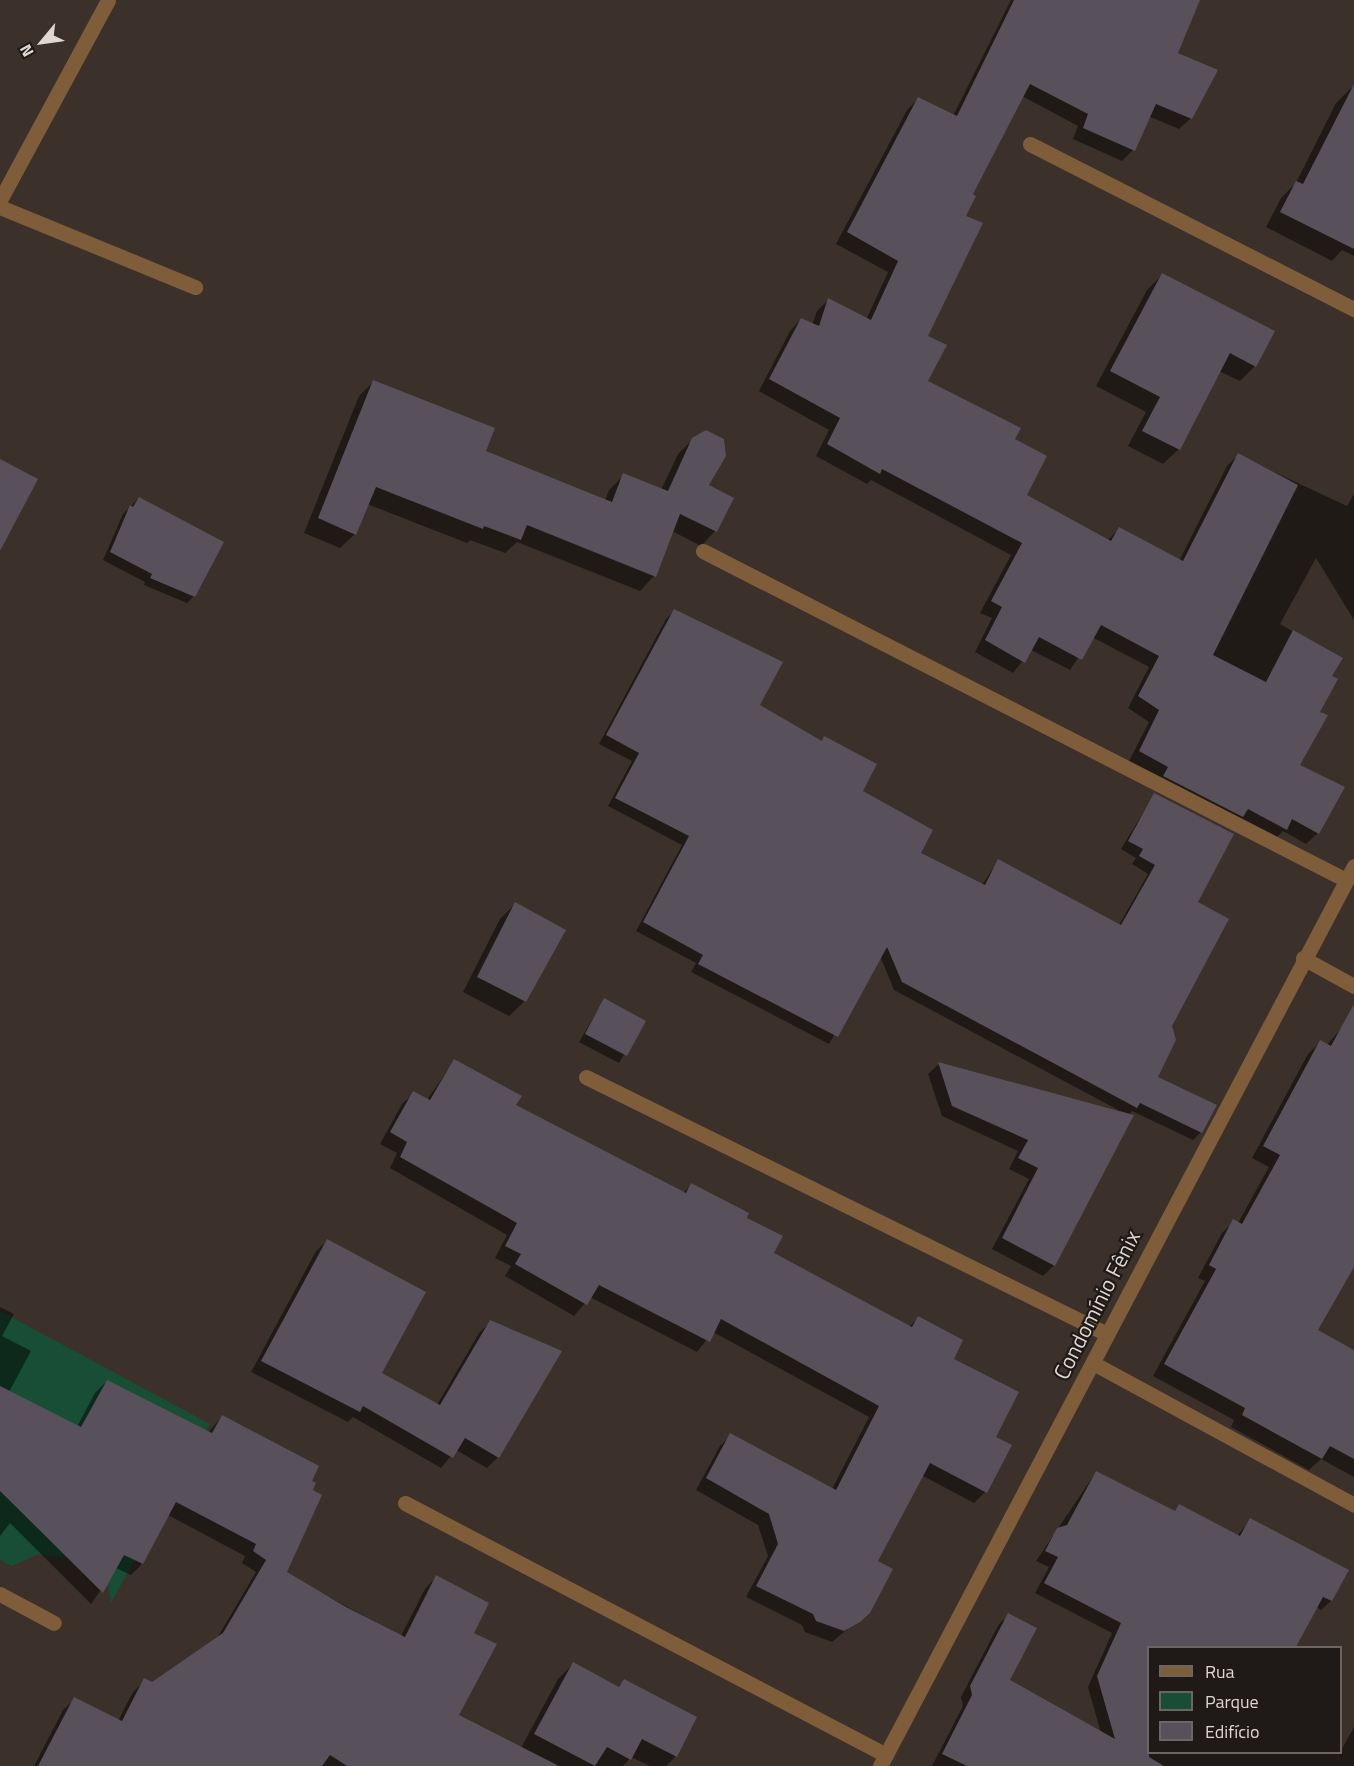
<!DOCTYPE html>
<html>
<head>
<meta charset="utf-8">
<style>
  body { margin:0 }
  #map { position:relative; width:1354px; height:1766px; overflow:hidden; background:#3b312a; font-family:"Titillium Web",sans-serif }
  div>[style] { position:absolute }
  .green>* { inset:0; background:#184d36 }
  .shadow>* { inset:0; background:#0007 }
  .building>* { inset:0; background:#58505b }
  .minor>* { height:15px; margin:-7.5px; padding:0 7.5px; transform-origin:7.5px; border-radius:7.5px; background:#7f5d3a }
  span { translate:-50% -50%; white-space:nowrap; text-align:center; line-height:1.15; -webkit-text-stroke:4.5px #1f1a17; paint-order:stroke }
  .street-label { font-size:22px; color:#ded7d3 }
  .legend { position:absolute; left:1147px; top:1646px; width:195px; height:108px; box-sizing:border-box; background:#1f1a17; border:2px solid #6b6662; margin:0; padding:8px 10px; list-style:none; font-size:18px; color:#ded7d3 }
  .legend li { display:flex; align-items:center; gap:12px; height:30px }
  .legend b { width:30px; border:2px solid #6b6662 }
  .north { position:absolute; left:12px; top:12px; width:60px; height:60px; -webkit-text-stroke:4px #1f1a17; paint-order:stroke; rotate:241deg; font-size:16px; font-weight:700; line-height:24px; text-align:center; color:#ded7d3 }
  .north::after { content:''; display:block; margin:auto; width:21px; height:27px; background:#ded7d3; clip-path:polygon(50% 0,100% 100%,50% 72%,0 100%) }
</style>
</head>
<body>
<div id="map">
  <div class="green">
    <div style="clip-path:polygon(0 1311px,210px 1424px,111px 1603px,108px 1586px,79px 1559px,38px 1554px,12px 1566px,0 1560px)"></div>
  </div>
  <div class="shadow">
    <div style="clip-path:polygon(1011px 0,1199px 0,1176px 54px,1191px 118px,1179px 129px,1148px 116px,1133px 150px,1122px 161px,1073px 139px,1078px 126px,1022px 96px,971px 195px,926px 337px,926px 382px,1013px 440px,1025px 496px,1108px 540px,1120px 528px,1179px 561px,1227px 466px,1238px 455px,1347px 506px,1354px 494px,1354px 620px,1316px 558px,1280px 624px,1341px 659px,1330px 676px,1298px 766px,1318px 833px,1306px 844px,1283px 831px,1274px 840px,1128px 763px,1149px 722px,1128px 708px,1149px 667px,1092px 637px,1070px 670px,1031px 650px,1013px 673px,975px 652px,992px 618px,980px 613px,1011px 555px,871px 480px,867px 484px,816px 456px,829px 430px,759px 391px,790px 331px,801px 319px,812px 325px,817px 311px,828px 300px,866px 320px,888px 272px,836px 244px,907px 110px,919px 98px,953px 116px)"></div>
    <div style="clip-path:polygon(1351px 88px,1354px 90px,1354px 256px,1342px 250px,1332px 261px,1266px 227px,1281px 198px,1296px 183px,1336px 103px)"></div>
    <div style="clip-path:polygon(1163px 274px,1255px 366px,1240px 381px,1219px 371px,1179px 449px,1163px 464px,1128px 446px,1146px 412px,1096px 386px,1147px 290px)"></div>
    <div style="clip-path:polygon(373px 382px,484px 452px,605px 501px,609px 490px,624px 475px,661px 490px,678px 454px,693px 439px,707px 486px,715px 531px,701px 546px,672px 531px,654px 576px,640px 591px,517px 542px,505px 553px,470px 540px,467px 543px,367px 504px,355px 534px,340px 548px,304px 533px,359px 396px)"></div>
    <div style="clip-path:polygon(139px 498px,194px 596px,187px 603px,144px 585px,145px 582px,103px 560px,123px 514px)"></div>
    <div style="clip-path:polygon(674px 611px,758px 706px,821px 742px,825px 738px,861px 792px,919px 853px,982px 885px,998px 861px,1119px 925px,1148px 874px,1132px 864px,1136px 858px,1121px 849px,1154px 795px,1196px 903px,1156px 1077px,1201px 1132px,1193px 1140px,1132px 1111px,1054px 1265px,1043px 1276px,992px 1249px,1029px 1179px,1009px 1169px,1018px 1151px,942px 1116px,928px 1074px,939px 1064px,1120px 1111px,894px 990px,880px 956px,829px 1044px,691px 972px,696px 963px,636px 931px,682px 845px,608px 806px,632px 761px,599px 744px,666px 619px)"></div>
    <div style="clip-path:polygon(515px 904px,525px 1001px,509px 1016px,463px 992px,500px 919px)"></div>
    <div style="clip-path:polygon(604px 1000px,644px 1021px,619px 1063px,579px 1042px)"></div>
    <div style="clip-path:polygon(1344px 1025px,1354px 1030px,1354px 1264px,1316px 1331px,1354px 1350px,1354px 1477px,1321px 1459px,1309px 1470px,1231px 1427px,1234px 1420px,1153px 1376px,1205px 1281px,1198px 1278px,1222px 1233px,1234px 1221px,1238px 1223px,1269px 1167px,1252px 1158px,1308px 1054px,1320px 1042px,1327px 1045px)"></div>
    <div style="clip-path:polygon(454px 1061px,514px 1106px,683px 1193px,691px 1185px,745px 1218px,772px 1254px,909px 1327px,918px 1318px,952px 1359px,994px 1437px,985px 1492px,974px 1503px,921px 1475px,876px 1562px,868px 1612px,832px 1642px,805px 1632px,802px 1625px,746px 1597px,768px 1556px,758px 1525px,696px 1490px,720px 1446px,731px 1435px,832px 1489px,869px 1417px,713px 1332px,697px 1352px,590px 1297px,574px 1316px,505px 1276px,511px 1266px,495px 1258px,507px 1235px,390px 1168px,397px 1153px,380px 1144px,402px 1104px,414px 1093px,427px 1100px)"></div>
    <div style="clip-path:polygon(327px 1241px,380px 1374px,437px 1405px,479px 1333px,490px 1322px,498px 1457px,487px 1468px,456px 1450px,441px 1468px,353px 1417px,348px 1422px,251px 1372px,316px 1251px)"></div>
    <div style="clip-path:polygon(0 1307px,14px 1314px,2px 1336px,31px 1351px,9px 1392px,77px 1427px,95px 1393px,107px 1381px,208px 1433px,222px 1416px,310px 1481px,285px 1573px,401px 1636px,425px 1589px,436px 1577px,472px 1633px,457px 1716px,521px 1748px,558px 1679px,573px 1664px,617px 1688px,624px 1681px,676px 1756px,666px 1766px,650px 1766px,631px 1757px,623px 1766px,34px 1766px,63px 1710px,75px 1699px,118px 1721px,133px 1692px,145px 1680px,152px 1683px,216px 1640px,256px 1572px,242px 1563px,245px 1556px,168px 1515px,142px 1564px,131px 1575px,116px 1568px,91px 1604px,10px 1523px,0 1536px)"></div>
    <div style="clip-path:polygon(1096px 1472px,1174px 1512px,1180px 1506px,1237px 1536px,1250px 1520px,1347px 1571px,1331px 1601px,1321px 1610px,1316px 1607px,1294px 1648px,1148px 1648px,1148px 1752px,1340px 1752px,1354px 1727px,1354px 1766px,932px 1766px,963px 1706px,961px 1697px,999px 1624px,1009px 1615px,1008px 1681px,1101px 1733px,1088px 1687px,1112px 1633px,1035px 1593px,1049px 1567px,1036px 1561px)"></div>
  </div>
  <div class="building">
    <div style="clip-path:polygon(1014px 0,1200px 0,1178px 53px,1218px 70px,1192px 119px,1156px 104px,1135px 151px,1083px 128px,1088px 114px,1030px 84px,973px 194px,976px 196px,966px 216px,983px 223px,928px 336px,947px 345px,928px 381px,1021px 428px,1015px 439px,1047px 456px,1027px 495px,1111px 541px,1119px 527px,1183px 561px,1238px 453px,1298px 485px,1213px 655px,1266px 682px,1293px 630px,1343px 658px,1332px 676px,1338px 679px,1320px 712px,1328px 715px,1300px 765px,1345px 787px,1319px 834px,1292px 819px,1287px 830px,1248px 809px,1243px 817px,1163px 776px,1168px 767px,1139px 751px,1159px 710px,1138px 696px,1159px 656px,1101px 625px,1082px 660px,1039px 637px,1025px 663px,985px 640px,1002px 607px,991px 601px,1022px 543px,882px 469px,880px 474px,827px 444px,840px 418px,769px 379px,801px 318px,819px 326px,828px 298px,871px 320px,898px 261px,847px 232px,918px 97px,957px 116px)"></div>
    <div style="clip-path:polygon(1354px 84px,1354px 249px,1280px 212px,1296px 181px,1303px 184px)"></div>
    <div style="clip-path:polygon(1162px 273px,1275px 331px,1256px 367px,1230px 353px,1180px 450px,1142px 431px,1160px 397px,1110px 371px)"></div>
    <div style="clip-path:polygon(373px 380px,495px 428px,486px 451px,612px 502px,623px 473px,668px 491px,692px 438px,706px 430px,724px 439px,726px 456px,709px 485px,734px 498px,717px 532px,680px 514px,656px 577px,527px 525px,521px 540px,484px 526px,483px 529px,376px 487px,356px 535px,318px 518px)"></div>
    <div style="clip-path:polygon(0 459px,38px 479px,0 551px)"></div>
    <div style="clip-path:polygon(139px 497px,224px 542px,195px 597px,150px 578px,152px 574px,110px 552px,130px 505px,133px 507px)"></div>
    <div style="clip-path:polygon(674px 609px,783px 662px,760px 705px,822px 741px,824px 736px,877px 764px,863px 791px,933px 830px,921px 853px,985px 885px,998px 859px,1121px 925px,1155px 865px,1139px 856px,1143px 849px,1128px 841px,1154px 793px,1234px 834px,1198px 902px,1229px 919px,1172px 1026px,1176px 1040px,1158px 1077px,1217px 1105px,1202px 1133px,1140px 1103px,1137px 1108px,902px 982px,887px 947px,838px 1037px,698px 964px,703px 955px,643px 922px,689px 836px,615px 798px,639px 753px,606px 735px)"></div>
    <div style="clip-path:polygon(515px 902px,566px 930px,526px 1002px,477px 977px)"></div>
    <div style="clip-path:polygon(604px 998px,646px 1021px,627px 1056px,585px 1034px)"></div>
    <div style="clip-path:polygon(1354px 1004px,1354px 1267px,1318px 1330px,1354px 1350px,1354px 1459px,1330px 1446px,1322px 1459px,1242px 1415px,1245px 1408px,1164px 1364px,1216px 1269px,1209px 1265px,1233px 1219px,1242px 1224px,1280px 1155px,1263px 1146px,1320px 1040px,1331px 1046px)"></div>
    <div style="clip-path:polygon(454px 1059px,522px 1096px,516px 1105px,686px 1193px,691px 1183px,749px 1213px,747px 1218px,783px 1236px,774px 1253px,912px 1327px,918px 1316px,963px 1340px,954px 1359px,1019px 1392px,996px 1437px,1012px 1445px,987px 1493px,930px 1463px,878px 1561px,893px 1569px,870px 1613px,860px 1622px,844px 1631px,816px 1621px,813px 1614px,756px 1586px,778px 1544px,769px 1514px,706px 1478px,730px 1433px,836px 1490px,879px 1406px,721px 1319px,710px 1342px,599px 1285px,587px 1305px,515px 1264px,521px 1254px,505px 1246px,517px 1223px,400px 1157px,407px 1142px,390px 1132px,413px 1091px,430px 1100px)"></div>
    <div style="clip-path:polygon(938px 1062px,1134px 1115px,1055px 1266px,1002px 1238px,1038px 1168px,1018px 1158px,1028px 1140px,952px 1106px)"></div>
    <div style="clip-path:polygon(327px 1239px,426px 1292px,382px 1373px,440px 1405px,490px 1320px,562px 1351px,499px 1458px,465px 1438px,453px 1458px,363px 1406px,360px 1412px,261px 1361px)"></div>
    <div style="clip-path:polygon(107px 1380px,212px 1433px,222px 1415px,319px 1466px,312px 1481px,316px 1483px,313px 1490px,322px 1495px,287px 1572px,346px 1607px,405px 1637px,436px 1575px,489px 1603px,474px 1633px,497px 1644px,459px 1715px,559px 1766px,347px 1766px,330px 1755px,322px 1766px,38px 1766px,74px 1697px,122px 1721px,144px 1678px,152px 1682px,223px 1633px,266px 1560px,253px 1551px,256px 1544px,176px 1502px,143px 1564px,124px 1555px,103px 1593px,0 1491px,0 1386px,81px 1427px)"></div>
    <div style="clip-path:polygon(1096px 1471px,1175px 1511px,1179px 1504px,1240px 1536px,1250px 1518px,1349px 1570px,1332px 1601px,1323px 1597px,1296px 1647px,1149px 1647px,1149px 1757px,1164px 1766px,967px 1766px,942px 1754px,972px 1695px,970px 1686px,1008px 1613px,1037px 1628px,1010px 1680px,1115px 1739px,1097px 1676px,1121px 1623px,1044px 1583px,1058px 1557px,1045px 1551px,1057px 1528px,1067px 1525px)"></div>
    <div style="clip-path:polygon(573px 1662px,619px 1687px,624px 1679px,697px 1717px,677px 1757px,642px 1739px,631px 1760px,607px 1747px,595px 1766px,534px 1734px)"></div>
  </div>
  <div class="minor">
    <div style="left:1030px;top:144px;width:364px;rotate:27deg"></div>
    <div style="left:0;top:200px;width:227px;rotate:-61.6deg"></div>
    <div style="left:0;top:207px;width:211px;rotate:22.3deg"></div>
    <div style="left:703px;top:551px;width:722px;rotate:27.1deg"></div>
    <div style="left:1303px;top:958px;width:58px;rotate:28.8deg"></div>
    <div style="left:586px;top:1077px;width:581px;rotate:26.26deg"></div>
    <div style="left:1093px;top:1363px;width:297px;rotate:28.5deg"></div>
    <div style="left:405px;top:1503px;width:543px;rotate:27.65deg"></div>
    <div style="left:0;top:1594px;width:61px;rotate:28.2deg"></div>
    <div style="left:880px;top:1766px;width:1017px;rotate:-62.23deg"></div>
  </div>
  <div class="street-label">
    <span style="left:1097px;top:1305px;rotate:-63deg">Condomínio Fênix</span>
  </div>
  <ul class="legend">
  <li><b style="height:8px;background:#7f5d3a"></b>Rua</li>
  <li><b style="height:16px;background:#184d36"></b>Parque</li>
  <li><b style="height:16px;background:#58505b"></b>Edifício</li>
  </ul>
  <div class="north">N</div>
</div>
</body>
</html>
